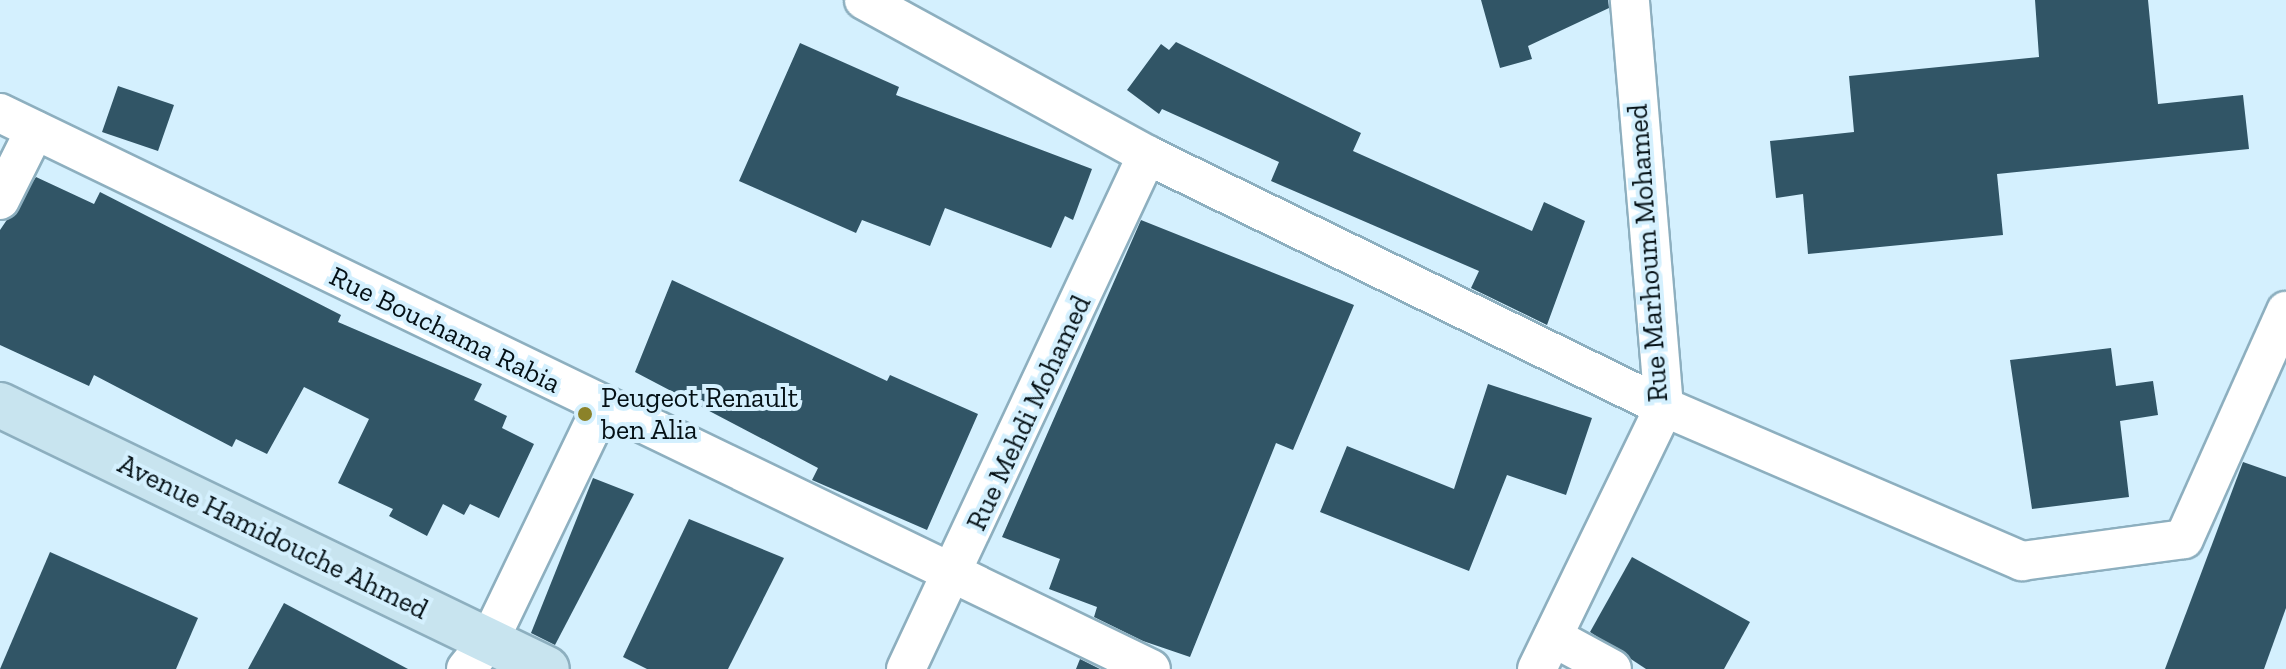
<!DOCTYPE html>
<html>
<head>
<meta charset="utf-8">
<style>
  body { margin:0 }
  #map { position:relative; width:2286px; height:669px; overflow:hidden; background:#d4f0fe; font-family:"Zilla Slab",serif }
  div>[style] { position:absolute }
  .building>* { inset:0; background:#315566 }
  .roads { filter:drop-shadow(2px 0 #8dafbf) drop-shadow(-2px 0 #8dafbf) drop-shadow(0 2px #8dafbf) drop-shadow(0 -2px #8dafbf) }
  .minor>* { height:38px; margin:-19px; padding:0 19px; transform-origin:19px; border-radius:19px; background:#fff }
  .secondary>* { height:44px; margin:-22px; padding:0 22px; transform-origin:22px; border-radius:22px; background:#c8e4ef }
  .dots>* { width:22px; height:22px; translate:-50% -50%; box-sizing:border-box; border:4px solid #d4f0fe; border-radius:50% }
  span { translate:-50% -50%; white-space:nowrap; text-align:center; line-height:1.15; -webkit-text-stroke:8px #d4f0fe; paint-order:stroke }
  .street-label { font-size:28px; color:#041015 }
  .poi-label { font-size:28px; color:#041015 }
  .left { translate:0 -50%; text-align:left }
</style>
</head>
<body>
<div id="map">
  <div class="building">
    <div style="clip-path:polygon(1481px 0,1608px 0,1609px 8px,1528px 46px,1532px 59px,1500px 68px)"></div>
    <div style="clip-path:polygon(2035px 0,2148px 0,2158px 104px,2243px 95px,2249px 149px,1997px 174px,2003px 235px,1808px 254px,1803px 194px,1776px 198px,1770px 141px,1854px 132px,1849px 76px,2039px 57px)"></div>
    <div style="clip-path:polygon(1176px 42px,1361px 133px,1353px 151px,1532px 231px,1544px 202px,1585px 221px,1547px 325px,1471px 288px,1479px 271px,1271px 181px,1279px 162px,1162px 109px,1159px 114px,1127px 90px,1161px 44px,1169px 50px)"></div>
    <div style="clip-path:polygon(800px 43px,899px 87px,896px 95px,1092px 169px,1073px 220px,1065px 216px,1051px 248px,945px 208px,930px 246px,862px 220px,856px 233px,739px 181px)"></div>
    <div style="clip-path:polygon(118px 86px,174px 105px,158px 151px,102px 132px)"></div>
    <div style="clip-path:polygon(36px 177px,94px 204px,100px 192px,341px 315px,338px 322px,482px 384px,474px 400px,507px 416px,502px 428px,534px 444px,499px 518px,470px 504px,464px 515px,443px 504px,427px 536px,389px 516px,393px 509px,338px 483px,369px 419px,304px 387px,267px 454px,236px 439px,232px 447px,94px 375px,89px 386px,0 345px,0 230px)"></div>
    <div style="clip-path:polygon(1141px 220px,1354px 305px,1293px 450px,1276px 443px,1190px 657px,1143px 641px,1094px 617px,1097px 607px,1049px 589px,1060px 559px,1002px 537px)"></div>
    <div style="clip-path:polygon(672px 280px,887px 381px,890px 375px,978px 414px,927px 530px,812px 480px,818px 468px,635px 372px)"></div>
    <div style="clip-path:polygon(2111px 348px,2116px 386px,2153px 381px,2158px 415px,2120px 421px,2129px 497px,2032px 509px,2010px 360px)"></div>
    <div style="clip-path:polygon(1488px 384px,1592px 418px,1566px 495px,1507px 475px,1469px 571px,1320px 512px,1347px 446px,1454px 489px)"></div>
    <div style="clip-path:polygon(2243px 462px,2286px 477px,2286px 608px,2264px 669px,2165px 669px)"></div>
    <div style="clip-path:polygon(593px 478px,634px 494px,555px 645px,531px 633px)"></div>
    <div style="clip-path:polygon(689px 519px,784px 558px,728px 669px,647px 669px,623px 657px)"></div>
    <div style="clip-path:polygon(50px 552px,198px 618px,176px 669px,0 669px)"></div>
    <div style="clip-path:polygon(1632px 557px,1750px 622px,1724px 669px,1646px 669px,1590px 632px)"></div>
    <div style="clip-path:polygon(284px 603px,408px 669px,248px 669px)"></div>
    <div style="clip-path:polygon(1080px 659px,1100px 669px,1076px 669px)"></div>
  </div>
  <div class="roads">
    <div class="minor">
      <div style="left:864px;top:0;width:323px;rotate:28.7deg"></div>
      <div style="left:1147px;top:155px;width:575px;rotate:25.99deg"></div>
      <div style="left:1664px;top:407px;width:390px;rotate:23.3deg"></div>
      <div style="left:2022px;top:561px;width:163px;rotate:-7.7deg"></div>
      <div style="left:2184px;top:539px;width:250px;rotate:-65.9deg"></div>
      <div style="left:0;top:113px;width:1278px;rotate:25.78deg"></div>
      <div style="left:0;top:200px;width:78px;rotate:-63.4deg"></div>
      <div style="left:1553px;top:637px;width:67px;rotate:28.5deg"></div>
      <div style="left:466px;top:669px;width:36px;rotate:-51deg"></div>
      <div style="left:489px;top:641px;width:259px;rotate:-64.3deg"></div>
      <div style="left:906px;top:669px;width:568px;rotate:-64.88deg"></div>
      <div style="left:1537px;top:669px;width:291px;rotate:-64.1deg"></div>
      <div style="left:1664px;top:407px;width:408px;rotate:-94.8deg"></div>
    </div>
    <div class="secondary">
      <div style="left:0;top:405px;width:607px;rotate:25.76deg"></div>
    </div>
  </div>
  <div class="dots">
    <div style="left:585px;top:414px;background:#8b8229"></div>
  </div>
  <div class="street-label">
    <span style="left:1648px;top:253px;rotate:-94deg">Rue Marhoum Mohamed</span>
    <span style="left:445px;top:330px;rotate:26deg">Rue Bouchama Rabia</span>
    <span style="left:1029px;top:413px;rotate:-65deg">Rue Mehdi Mohamed</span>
    <span style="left:273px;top:537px;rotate:26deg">Avenue Hamidouche Ahmed</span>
  </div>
  <div class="poi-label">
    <span class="left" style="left:601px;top:414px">Peugeot Renault<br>ben Alia</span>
  </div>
</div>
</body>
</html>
